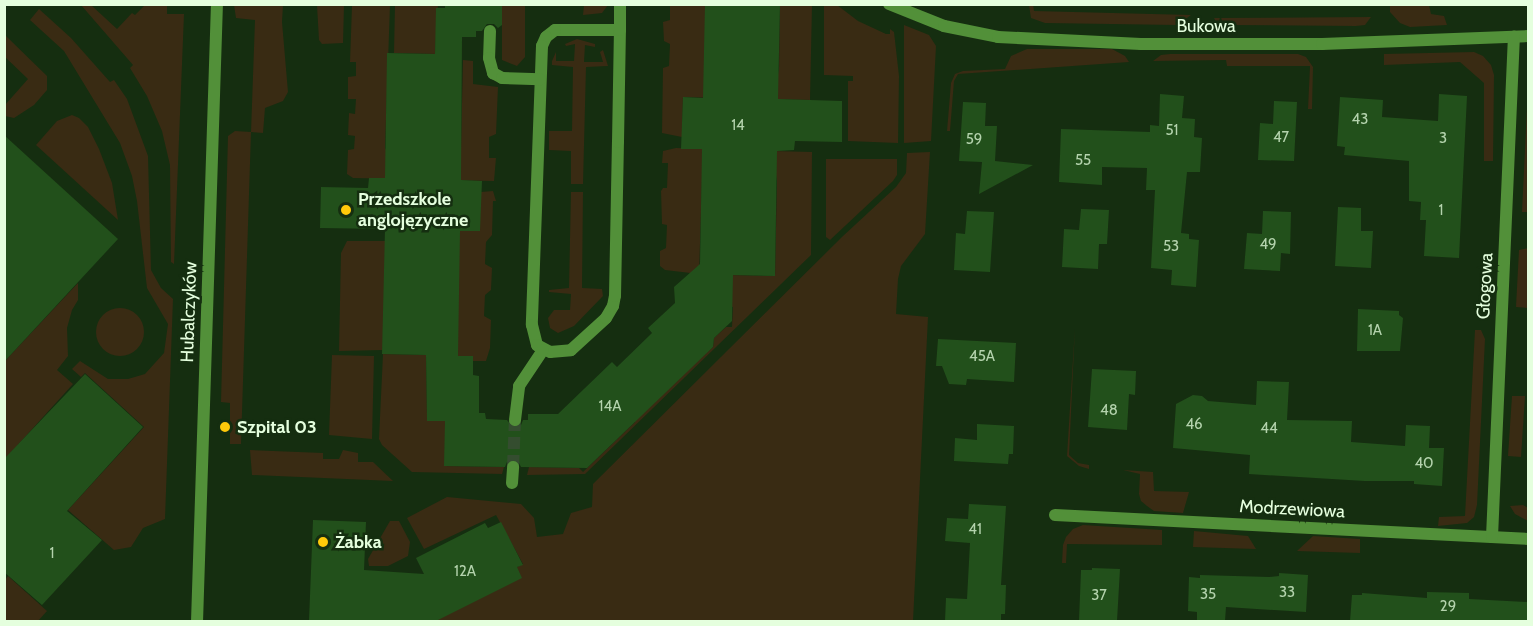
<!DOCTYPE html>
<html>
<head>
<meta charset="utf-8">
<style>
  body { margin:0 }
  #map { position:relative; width:1533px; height:626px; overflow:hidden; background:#152e10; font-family:Cabin,sans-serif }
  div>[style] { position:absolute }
  .green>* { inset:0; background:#392b13 }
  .round { border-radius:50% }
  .building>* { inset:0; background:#22501b }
  .minor-tunnel>* { height:12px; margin-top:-6px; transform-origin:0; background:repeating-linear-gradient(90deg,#344d2f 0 12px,transparent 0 18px) }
  .minor>* { height:12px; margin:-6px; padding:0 6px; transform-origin:6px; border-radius:6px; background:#529039 }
  .tertiary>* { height:12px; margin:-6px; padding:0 6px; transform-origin:6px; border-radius:6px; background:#529039 }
  .dots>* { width:16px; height:16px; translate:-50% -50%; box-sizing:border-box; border:3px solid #152e10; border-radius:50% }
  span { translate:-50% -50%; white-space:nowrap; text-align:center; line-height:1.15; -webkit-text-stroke:5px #152e10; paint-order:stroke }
  .number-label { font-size:15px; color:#b4d3ad }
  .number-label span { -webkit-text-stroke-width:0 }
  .street-label { font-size:18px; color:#e5ffde }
  .poi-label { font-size:18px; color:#e5ffde; font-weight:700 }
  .left { translate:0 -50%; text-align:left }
  .frame { position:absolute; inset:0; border:6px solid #e5ffde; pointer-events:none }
</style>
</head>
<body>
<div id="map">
  <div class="green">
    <div style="clip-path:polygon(1033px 4px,1034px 11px,1191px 15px,1177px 25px,1045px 23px,1031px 18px,1029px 5px)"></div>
    <div style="clip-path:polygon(81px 5px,91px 5px,117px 29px,132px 13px,135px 15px,145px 5px,167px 5px,167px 14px,184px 14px,174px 264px,171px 262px,170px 165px,162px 131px,147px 96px,130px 68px,133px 65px)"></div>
    <div style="clip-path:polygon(234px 5px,283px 5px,282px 22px,288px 92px,283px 101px,265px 108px,263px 133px,251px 132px,241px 444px,230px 444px,230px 403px,221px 402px,228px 136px,235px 131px,251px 132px,255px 20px,236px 18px)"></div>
    <div style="clip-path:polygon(317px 5px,344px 5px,343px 43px,322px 44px,319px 40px)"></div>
    <div style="clip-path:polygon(352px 5px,390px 5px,385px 148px,404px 179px,353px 178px,347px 174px,348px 150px,354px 149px,355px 136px,348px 135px,349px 113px,355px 114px,356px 99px,348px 99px,348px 77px,356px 76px,356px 62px,350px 62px)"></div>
    <div style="clip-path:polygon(395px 5px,438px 5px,435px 54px,394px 53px)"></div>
    <div style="clip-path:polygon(502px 5px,525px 5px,525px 57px,517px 66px,502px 60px)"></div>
    <div style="clip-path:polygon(584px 5px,584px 4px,608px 5px,602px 13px,583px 15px)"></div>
    <div style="clip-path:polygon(670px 5px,705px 5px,720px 98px,683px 97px,682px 137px,662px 133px,663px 68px,669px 66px,670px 44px,664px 41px,663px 22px,670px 20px)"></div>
    <div style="clip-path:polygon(780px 5px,812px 5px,810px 100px,773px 99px,779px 69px)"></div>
    <div style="clip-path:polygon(824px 5px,837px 5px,858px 21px,886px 34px,890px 34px,890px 29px,894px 32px,899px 76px,898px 143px,848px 141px,848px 81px,853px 81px,853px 76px,824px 75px)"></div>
    <div style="clip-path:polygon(1390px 5px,1429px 5px,1431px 14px,1444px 16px,1447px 25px,1410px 27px,1400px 23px,1390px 12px)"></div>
    <div style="clip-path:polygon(39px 9px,71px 38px,110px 82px,114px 80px,127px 99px,148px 156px,151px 270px,161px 288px,173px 299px,165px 519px,143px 528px,131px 547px,114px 550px,68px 510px,144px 427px,85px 373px,81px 377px,72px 369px,80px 361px,108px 379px,128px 379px,145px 374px,164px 353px,168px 324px,147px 288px,137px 201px,132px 176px,120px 143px,64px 51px,30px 20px)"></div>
    <div style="clip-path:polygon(1371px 17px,1365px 25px,1356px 26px,1230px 25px,1216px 22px,1214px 18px)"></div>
    <div style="clip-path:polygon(904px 25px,929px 35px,936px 46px,931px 141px,904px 143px)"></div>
    <div style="clip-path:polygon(5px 35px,47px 76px,47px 90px,34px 105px,14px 118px,5px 116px,5px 105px,28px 79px,5px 57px)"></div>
    <div style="clip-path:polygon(577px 39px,595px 44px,595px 47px,585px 45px,584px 62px,603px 62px,600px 52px,603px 50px,608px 66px,586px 67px,583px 184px,571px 184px,571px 151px,549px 150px,549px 131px,572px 131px,573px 67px,552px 65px,552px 61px,556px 52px,556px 61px,574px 61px,575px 44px,566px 46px,565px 44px)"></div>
    <div style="clip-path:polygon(1027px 49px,1112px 49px,1125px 56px,1129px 62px,958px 74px,954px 81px,950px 131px,947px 131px,951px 83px,955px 74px,963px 71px,1005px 69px,1011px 56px)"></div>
    <div style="clip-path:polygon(1474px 52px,1483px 56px,1491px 65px,1494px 75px,1493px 161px,1484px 161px,1484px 83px,1460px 62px,1384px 65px,1384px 54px)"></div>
    <div style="clip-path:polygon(1170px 54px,1298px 54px,1306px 57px,1313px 67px,1312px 109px,1308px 109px,1310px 66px,1227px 66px,1226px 60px,1153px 61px,1161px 55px)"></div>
    <div style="clip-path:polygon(463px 60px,473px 61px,473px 84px,498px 87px,496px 134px,489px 137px,489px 158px,496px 158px,494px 181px,443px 180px,461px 148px)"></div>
    <div style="clip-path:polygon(1528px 87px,1528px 212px,1522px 212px)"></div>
    <div style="clip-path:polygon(72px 115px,79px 118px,88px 127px,99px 149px,112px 183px,118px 220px,36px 145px,57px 121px)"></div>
    <div style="clip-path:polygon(676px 148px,719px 149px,702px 181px,699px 274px,665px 270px,660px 266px,660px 251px,666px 248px,667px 225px,662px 224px,661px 191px,663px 188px,667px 188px,668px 163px,662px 163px,663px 151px)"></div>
    <div style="clip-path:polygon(772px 151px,812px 152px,811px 255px,585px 474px,527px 475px,529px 467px,579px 468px,583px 472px,635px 422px,635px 414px,713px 347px,714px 338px,726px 327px,732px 327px,733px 307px,727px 306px,728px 275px,775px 276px,777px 181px)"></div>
    <div style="clip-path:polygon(930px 152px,925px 234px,901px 266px,898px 279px,896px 314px,928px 317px,913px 621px,414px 621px,523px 564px,496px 515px,424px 549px,407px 518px,447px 497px,521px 504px,534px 518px,537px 537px,563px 534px,571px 513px,592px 507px,593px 484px,843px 236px,896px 187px,906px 173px,907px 153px)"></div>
    <div style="clip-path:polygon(826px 159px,897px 159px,897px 175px,893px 181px,830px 240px,826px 237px)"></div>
    <div style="clip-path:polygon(493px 191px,496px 201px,493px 201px,492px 235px,486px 242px,485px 264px,492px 268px,491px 290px,485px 295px,484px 316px,491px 320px,490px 348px,486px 361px,473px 361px,473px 356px,458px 356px,442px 230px,481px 192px)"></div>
    <div style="clip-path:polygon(571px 192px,583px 192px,582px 288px,602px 289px,603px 296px,574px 326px,558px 333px,550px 328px,548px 318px,554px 310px,570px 310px,571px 294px,549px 292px,549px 290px,569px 288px)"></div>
    <div style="clip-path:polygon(347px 241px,403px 241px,383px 350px,339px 351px,341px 253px)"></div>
    <div style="clip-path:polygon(1528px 248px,1528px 308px,1516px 307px,1519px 250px)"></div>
    <div style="clip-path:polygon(78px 283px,78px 300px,72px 310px,67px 328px,68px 356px,57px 370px,73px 384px,5px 459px,4px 362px)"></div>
    <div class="round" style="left:96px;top:308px;width:48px;height:48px"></div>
    <div style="clip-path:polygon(1075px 327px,1069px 455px,1078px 463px,1089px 465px,1089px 469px,1079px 466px,1067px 456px)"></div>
    <div style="clip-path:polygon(1475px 330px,1481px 330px,1485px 339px,1477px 505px,1474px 517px,1467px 523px,1438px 526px,1439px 517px,1465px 516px)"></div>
    <div style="clip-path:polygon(383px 354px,426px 355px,427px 415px,432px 421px,445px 421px,445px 466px,504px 467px,502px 474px,412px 472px,382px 445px,379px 439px)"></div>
    <div style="clip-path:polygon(332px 355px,374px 356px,372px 439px,329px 435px)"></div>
    <div style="clip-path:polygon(1512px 396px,1525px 396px,1521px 457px,1508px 456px)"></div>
    <div style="clip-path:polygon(250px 450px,323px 453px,323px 459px,339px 459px,343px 450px,358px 453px,358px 462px,373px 462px,393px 481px,252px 475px)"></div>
    <div style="clip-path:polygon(1123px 470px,1153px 472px,1154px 491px,1189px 492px,1183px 513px,1154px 511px,1147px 506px,1141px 501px,1139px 494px,1140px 474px)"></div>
    <div style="clip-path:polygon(1523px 505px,1528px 508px,1528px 521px,1515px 514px,1510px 506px)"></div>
    <div style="clip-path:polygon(390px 521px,399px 521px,410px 542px,408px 556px,388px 566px,369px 566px,368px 559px)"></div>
    <div style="clip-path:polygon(1083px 525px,1162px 530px,1162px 545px,1067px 544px,1066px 563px,1062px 563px,1063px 545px,1066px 537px,1073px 529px)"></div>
    <div style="clip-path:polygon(1194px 531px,1248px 536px,1256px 549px,1193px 547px)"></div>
    <div style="clip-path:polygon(1313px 536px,1360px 539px,1360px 553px,1297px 551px)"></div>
    <div style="clip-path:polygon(8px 576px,47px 611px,38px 621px,5px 621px,5px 580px)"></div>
  </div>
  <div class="building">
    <div style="clip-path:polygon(445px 4px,502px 4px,502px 25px,498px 28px,494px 24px,487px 24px,482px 31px,476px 31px,476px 37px,462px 37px,461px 180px,482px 181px,480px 231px,460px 231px,458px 356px,473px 356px,473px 375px,479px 376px,479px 413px,485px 413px,486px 419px,507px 420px,513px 428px,521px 425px,523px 420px,528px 420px,528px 414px,558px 414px,612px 362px,617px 367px,652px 333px,648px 328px,675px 303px,674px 287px,700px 264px,702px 149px,681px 149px,683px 97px,703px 98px,705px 4px,780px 4px,778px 99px,842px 101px,842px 142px,795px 141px,794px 150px,777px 151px,775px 276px,733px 275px,732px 321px,714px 338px,713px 347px,587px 468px,521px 467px,518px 461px,513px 459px,507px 462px,505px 467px,444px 466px,445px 421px,427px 421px,426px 355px,382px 354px,385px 229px,320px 228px,321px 187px,368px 188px,369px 178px,385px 178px,387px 53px,435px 54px,436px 8px,445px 8px)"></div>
    <div style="clip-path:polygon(1160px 94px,1184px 96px,1182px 118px,1195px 119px,1194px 137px,1202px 138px,1200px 172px,1187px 172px,1181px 233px,1189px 234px,1189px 239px,1199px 240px,1196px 287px,1171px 285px,1172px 270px,1151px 268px,1155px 190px,1146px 190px,1147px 168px,1102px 167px,1102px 185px,1059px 182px,1061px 129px,1150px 132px,1150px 125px,1159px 126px)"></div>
    <div style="clip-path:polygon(1439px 94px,1467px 96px,1459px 258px,1424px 256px,1426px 220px,1420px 220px,1421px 202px,1409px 201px,1409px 161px,1344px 155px,1345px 147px,1337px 146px,1340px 97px,1383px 100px,1382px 117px,1438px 121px)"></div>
    <div style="clip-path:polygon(1274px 101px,1297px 102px,1294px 161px,1258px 160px,1260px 123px,1273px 124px)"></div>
    <div style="clip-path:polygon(963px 102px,986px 103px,985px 126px,997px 126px,995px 161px,1033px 165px,979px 194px,982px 162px,959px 161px)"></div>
    <div style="clip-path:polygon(4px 135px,118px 239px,4px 362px)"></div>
    <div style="clip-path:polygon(1338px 207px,1361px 208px,1361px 231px,1373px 231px,1371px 268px,1335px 266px)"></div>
    <div style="clip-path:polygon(1081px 209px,1109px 210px,1107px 244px,1099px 244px,1098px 269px,1062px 267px,1064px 229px,1079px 230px)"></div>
    <div style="clip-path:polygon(967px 211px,994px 212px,990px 272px,954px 270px,956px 233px,965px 234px)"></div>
    <div style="clip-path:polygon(1263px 211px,1291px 212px,1290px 254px,1281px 253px,1280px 271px,1244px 269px,1247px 233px,1262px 234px)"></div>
    <div style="clip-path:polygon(1358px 309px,1399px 311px,1399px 315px,1403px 318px,1400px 351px,1357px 351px)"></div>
    <div style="clip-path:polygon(938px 339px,1016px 343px,1014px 382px,967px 379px,966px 385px,949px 384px,942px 366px,936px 366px)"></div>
    <div style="clip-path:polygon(1092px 369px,1136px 371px,1135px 395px,1129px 394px,1127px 430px,1088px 427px)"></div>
    <div style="clip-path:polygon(85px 374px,143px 427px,67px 511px,102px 540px,42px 605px,4px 572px,4px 459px)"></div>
    <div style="clip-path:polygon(1257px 381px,1289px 382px,1287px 420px,1352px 421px,1351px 442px,1405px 446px,1406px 425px,1430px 426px,1429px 448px,1444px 448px,1442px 486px,1414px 484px,1414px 481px,1365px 481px,1249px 474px,1250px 455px,1173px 448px,1176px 404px,1193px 395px,1202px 396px,1208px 401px,1256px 405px)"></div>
    <div style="clip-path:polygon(977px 424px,1014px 426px,1013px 454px,1009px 454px,1008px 464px,954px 461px,955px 438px,977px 440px)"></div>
    <div style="clip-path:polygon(969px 504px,1006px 506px,1001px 585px,1006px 585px,1005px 614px,1001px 614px,1001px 621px,945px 621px,946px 598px,967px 599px,970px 543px,945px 541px,947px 518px,968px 519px)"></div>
    <div style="clip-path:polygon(313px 520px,366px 522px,364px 570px,424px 574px,416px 558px,485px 523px,488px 528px,501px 522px,523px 565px,517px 567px,522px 578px,436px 621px,309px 621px)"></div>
    <div style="clip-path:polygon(1092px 568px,1120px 569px,1117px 621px,1079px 621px,1081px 570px,1092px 570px)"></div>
    <div style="clip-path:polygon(1279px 573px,1308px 575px,1306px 612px,1226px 607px,1225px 621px,1197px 621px,1197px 612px,1188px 611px,1189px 577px,1200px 578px,1200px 575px,1269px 577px,1279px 576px)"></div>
    <div style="clip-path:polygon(1427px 592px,1469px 593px,1469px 599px,1528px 602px,1528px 621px,1350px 621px,1352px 595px,1362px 595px,1362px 593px,1427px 598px)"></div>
  </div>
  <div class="minor-tunnel">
    <div style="left:513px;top:467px;width:47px;rotate:-87.6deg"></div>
  </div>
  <div class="minor">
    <div style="left:889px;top:4px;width:59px;rotate:21.8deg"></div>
    <div style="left:944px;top:26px;width:55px;rotate:11.5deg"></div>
    <div style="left:998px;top:37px;width:143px;rotate:2.8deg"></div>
    <div style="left:1141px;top:44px;width:181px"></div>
    <div style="left:1322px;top:44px;width:206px;rotate:-2.2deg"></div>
    <div style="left:620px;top:30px;width:65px;rotate:180deg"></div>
    <div style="left:555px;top:30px;width:11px;rotate:142deg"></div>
    <div style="left:546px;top:37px;width:10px;rotate:114deg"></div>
    <div style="left:542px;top:46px;width:279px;rotate:92.1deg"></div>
    <div style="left:532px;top:325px;width:21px;rotate:76deg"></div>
    <div style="left:537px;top:345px;width:15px;rotate:28deg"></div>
    <div style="left:550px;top:352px;width:21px;rotate:-5deg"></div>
    <div style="left:571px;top:350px;width:47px;rotate:-42.4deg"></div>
    <div style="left:606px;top:318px;width:14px;rotate:-60deg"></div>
    <div style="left:613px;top:306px;width:10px;rotate:-79deg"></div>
    <div style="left:615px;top:296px;width:154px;rotate:-88.9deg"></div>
    <div style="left:618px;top:142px;width:112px;rotate:-89deg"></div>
    <div style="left:620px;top:30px;width:26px;rotate:-90deg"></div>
    <div style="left:490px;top:31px;width:27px;rotate:92deg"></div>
    <div style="left:489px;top:58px;width:16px;rotate:75deg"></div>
    <div style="left:493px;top:73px;width:10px;rotate:29deg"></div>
    <div style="left:502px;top:78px;width:38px;rotate:2deg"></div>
    <div style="left:515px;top:420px;width:34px;rotate:-83deg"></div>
    <div style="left:519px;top:386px;width:43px;rotate:-56.3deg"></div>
    <div style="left:512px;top:483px;width:16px;rotate:-86deg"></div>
    <div style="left:1055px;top:515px;width:474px;rotate:2.9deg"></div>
    <div style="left:1492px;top:537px;width:501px;rotate:-87.49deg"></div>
  </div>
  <div class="tertiary">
    <div style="left:197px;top:622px;width:618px;rotate:-88.15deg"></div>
  </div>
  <div class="dots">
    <div style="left:346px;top:210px;background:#ffc90a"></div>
    <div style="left:225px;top:427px;background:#ffc90a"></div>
    <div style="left:323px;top:542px;background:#ffc90a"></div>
  </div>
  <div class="number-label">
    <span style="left:1360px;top:120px">43</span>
    <span style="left:738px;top:126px">14</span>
    <span style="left:1172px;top:131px">51</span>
    <span style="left:1281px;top:138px">47</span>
    <span style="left:1443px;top:139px">3</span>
    <span style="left:974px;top:140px">59</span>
    <span style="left:1083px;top:161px">55</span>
    <span style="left:1441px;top:211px">1</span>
    <span style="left:1268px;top:245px">49</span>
    <span style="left:1171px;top:247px">53</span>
    <span style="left:1375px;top:331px">1A</span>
    <span style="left:982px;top:357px">45A</span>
    <span style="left:610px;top:407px">14A</span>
    <span style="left:1109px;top:411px">48</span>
    <span style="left:1194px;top:425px">46</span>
    <span style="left:1269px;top:429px">44</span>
    <span style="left:1424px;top:464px">40</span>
    <span style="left:975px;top:530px">41</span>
    <span style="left:52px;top:554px">1</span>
    <span style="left:465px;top:572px">12A</span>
    <span style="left:1287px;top:593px">33</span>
    <span style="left:1208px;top:595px">35</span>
    <span style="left:1099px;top:596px">37</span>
    <span style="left:1448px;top:607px">29</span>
  </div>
  <div class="street-label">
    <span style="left:1206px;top:26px">Bukowa</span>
    <span style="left:1485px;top:286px;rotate:-87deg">Głogowa</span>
    <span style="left:189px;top:312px;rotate:-88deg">Hubalczyków</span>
    <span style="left:1292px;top:509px;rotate:3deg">Modrzewiowa</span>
  </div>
  <div class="poi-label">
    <span class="left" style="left:358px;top:210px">Przedszkole<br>anglojęzyczne</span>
    <span class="left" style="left:237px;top:427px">Szpital 03</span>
    <span class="left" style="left:335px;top:542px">Żabka</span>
  </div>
  <div class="frame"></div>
</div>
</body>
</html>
